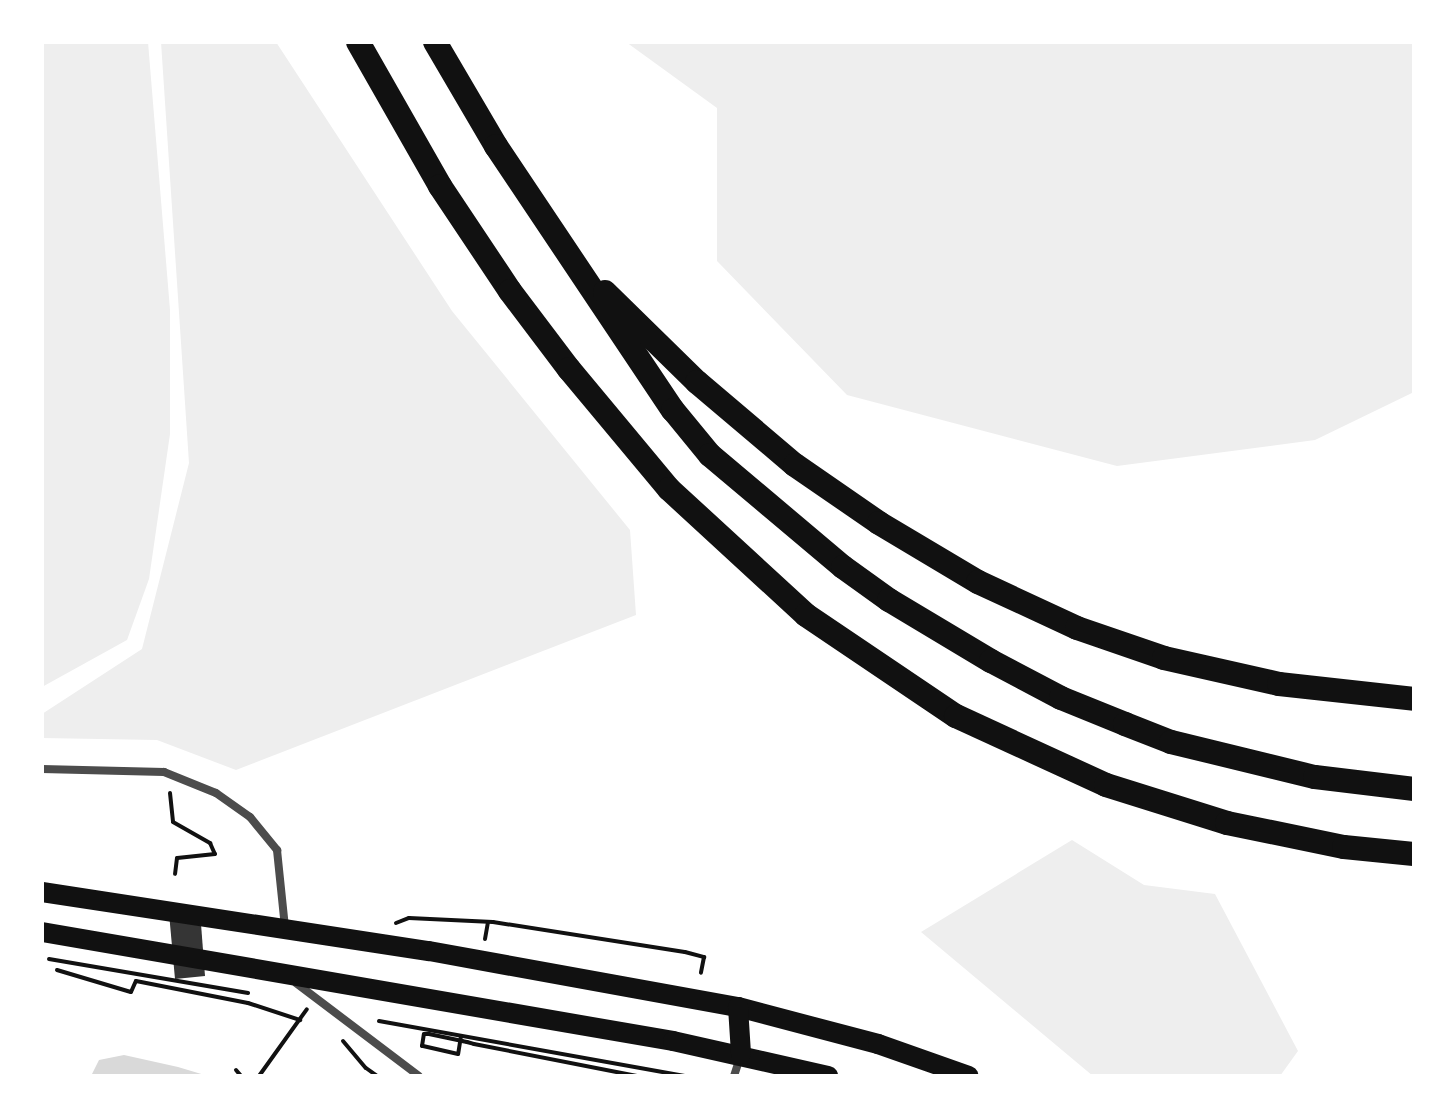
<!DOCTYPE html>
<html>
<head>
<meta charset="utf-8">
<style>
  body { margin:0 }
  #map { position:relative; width:1456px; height:1118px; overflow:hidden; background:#fff; font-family:Lato,sans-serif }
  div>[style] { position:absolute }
  .green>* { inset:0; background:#eee }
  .water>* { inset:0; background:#d9d9d9 }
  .building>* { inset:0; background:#353535 }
  .path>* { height:4px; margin:-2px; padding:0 2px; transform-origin:2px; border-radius:2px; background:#111 }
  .minor>* { height:8px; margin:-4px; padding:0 4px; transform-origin:4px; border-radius:4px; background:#4c4c4c }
  .primary>* { height:20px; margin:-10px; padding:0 10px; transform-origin:10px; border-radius:10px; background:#111 }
  .motorway>* { height:24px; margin:-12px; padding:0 12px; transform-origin:12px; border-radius:12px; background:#111 }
  span { translate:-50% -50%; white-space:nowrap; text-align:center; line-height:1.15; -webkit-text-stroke:7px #fff; paint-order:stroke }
  .frame { position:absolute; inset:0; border:44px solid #fff; pointer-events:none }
</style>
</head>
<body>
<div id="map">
  <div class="green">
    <div style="clip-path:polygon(42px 42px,148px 42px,170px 310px,170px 434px,149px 579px,127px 640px,42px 687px)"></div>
    <div style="clip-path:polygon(161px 42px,276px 42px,452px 311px,630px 530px,636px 615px,236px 770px,157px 740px,42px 738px,42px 714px,142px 649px,189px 463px)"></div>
    <div style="clip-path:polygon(626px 42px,1414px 42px,1414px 392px,1315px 440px,1117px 466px,847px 395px,717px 261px,717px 108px)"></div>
    <div style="clip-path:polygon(1072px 840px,1144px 885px,1215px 894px,1298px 1051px,1280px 1076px,1093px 1076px,921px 932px)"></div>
  </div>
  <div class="water">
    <div style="clip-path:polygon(124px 1055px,178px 1067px,208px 1076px,91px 1076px,99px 1060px)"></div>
  </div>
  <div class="building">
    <div style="clip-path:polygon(200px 911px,205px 976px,175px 979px,169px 913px)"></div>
  </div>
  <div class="path">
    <div style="left:170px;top:793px;width:29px;rotate:84deg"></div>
    <div style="left:173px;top:822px;width:43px;rotate:29.6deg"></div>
    <div style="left:210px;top:843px;width:12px;rotate:66deg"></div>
    <div style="left:215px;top:854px;width:38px;rotate:174deg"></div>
    <div style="left:177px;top:858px;width:16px;rotate:97deg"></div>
    <div style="left:396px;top:923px;width:14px;rotate:-21deg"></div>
    <div style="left:409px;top:918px;width:84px;rotate:2.7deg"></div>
    <div style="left:493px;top:922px;width:194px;rotate:8.9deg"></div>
    <div style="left:685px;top:952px;width:20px;rotate:15deg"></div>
    <div style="left:704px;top:957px;width:16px;rotate:101deg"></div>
    <div style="left:485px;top:939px;width:17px;rotate:-80deg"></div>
    <div style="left:49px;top:959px;width:202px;rotate:9.7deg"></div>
    <div style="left:57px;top:970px;width:77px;rotate:16.6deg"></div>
    <div style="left:131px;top:992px;width:12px;rotate:-66deg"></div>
    <div style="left:136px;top:981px;width:114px;rotate:11.1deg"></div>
    <div style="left:248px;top:1003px;width:55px;rotate:18.1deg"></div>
    <div style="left:379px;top:1021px;width:312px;rotate:10.2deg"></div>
    <div style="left:461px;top:1036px;width:18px;rotate:99deg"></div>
    <div style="left:458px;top:1054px;width:37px;rotate:-167deg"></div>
    <div style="left:422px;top:1046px;width:12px;rotate:-81deg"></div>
    <div style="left:424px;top:1034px;width:5px"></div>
    <div style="left:429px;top:1034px;width:34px;rotate:12deg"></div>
    <div style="left:462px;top:1041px;width:5px;rotate:11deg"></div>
    <div style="left:467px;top:1042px;width:7px;rotate:16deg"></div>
    <div style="left:474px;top:1044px;width:166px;rotate:11.1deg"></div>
    <div style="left:343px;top:1041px;width:35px;rotate:50deg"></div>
    <div style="left:366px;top:1068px;width:14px;rotate:36deg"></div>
    <div style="left:236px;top:1070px;width:8px;rotate:50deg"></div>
    <div style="left:259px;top:1076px;width:82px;rotate:-54.4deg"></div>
  </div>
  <div class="minor">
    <div style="left:42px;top:769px;width:122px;rotate:1.4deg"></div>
    <div style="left:164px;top:772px;width:56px;rotate:22deg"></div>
    <div style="left:216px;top:793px;width:42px;rotate:35.2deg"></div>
    <div style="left:250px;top:817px;width:43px;rotate:50.7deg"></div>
    <div style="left:277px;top:850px;width:77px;rotate:84.1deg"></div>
    <div style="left:296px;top:983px;width:154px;rotate:37.1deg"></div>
    <div style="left:734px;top:1076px;width:22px;rotate:-72deg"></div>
  </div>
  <div class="primary">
    <div style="left:42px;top:892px;width:391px;rotate:8.7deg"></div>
    <div style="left:429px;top:951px;width:314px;rotate:10.3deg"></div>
    <div style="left:738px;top:1007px;width:145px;rotate:14.8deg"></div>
    <div style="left:878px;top:1044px;width:96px;rotate:19.4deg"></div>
    <div style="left:42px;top:932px;width:640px;rotate:9.8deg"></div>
    <div style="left:673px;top:1041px;width:159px;rotate:12.7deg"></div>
    <div style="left:738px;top:1007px;width:47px;rotate:86.3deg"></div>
  </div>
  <div class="motorway">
    <div style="left:358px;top:42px;width:166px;rotate:60.3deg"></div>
    <div style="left:440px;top:186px;width:126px;rotate:56.3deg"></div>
    <div style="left:510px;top:291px;width:98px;rotate:52.9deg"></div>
    <div style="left:569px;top:369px;width:156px;rotate:50.2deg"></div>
    <div style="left:669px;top:489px;width:186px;rotate:42.6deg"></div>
    <div style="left:806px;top:615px;width:181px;rotate:34deg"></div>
    <div style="left:956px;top:716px;width:165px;rotate:24.7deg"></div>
    <div style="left:1106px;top:785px;width:127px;rotate:17.4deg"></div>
    <div style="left:1227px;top:823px;width:119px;rotate:11.6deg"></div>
    <div style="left:1344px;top:847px;width:70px;rotate:5.7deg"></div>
    <div style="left:435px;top:42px;width:121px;rotate:59.6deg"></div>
    <div style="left:496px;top:146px;width:318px;rotate:56.2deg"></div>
    <div style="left:673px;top:410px;width:58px;rotate:50.6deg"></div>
    <div style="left:710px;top:455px;width:174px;rotate:40.1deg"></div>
    <div style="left:843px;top:567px;width:57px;rotate:35.7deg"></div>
    <div style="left:889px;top:600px;width:119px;rotate:30.9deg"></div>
    <div style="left:991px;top:661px;width:79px;rotate:27.9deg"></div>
    <div style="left:1061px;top:698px;width:69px;rotate:22.1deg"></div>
    <div style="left:1125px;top:724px;width:49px;rotate:21.4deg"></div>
    <div style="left:1171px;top:742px;width:148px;rotate:13.7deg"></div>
    <div style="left:1315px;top:777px;width:100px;rotate:6.9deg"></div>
    <div style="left:605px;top:292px;width:129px;rotate:44.4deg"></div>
    <div style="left:697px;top:382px;width:128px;rotate:40.3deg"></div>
    <div style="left:795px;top:465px;width:102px;rotate:34.6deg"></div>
    <div style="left:879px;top:523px;width:115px;rotate:30.8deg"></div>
    <div style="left:978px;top:582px;width:109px;rotate:24.9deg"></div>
    <div style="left:1077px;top:628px;width:92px;rotate:19deg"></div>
    <div style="left:1164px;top:658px;width:118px;rotate:12.7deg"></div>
    <div style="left:1279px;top:684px;width:136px;rotate:6.3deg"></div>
  </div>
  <div class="frame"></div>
</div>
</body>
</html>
